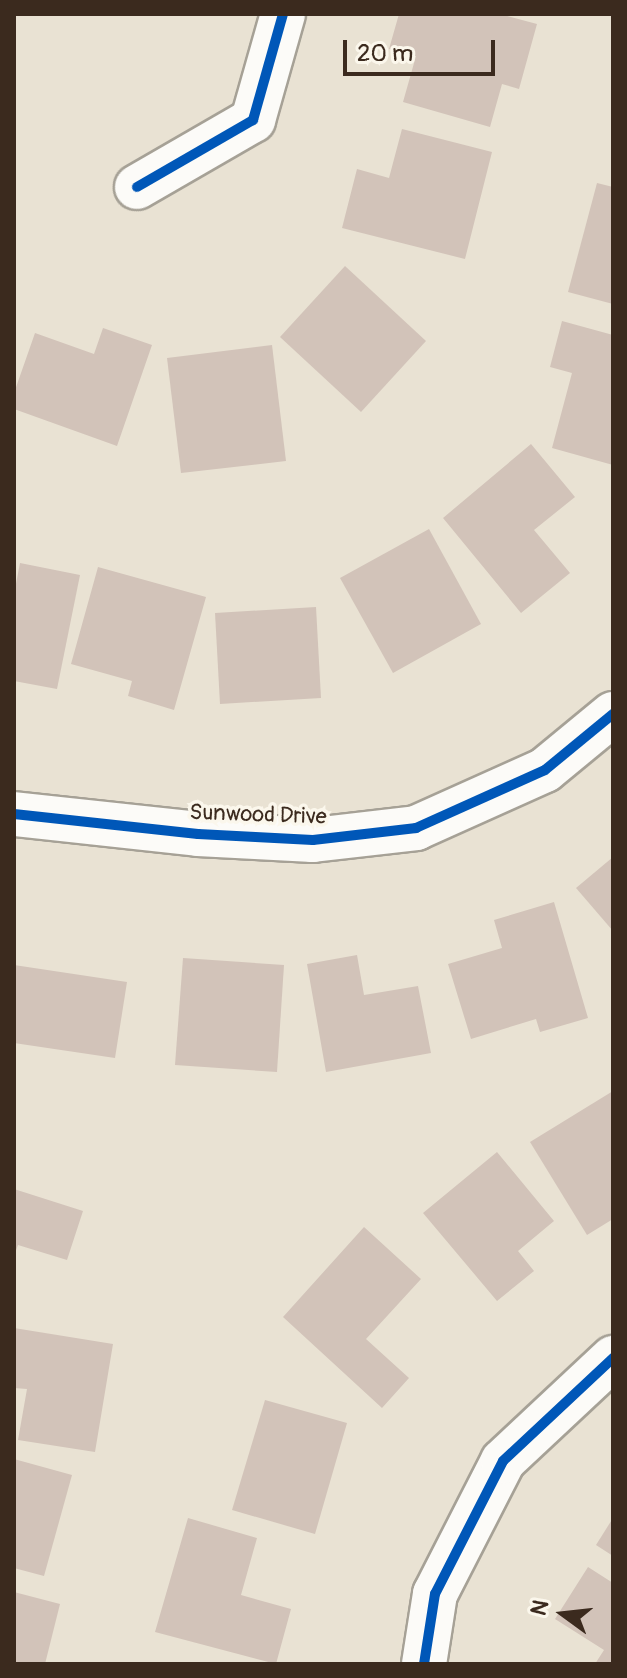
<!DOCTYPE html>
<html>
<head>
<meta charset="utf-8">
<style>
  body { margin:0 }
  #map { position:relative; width:627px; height:1678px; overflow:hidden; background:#e9e2d3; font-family:Pangolin,sans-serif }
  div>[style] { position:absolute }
  .building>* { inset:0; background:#d2c3b9 }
  .roads { filter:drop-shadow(2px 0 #a6a196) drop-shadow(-2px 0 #a6a196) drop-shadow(0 2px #a6a196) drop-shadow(0 -2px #a6a196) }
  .minor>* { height:44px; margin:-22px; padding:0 22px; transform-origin:22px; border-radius:22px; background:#fcfbf8 }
  .cycleway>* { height:10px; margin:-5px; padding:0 5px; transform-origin:5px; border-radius:5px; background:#0057b8 }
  span { translate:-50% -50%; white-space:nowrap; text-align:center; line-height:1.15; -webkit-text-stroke:7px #fbf7ec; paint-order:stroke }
  .street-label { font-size:22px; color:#3b2a1e }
  .frame { position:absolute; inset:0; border:16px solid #3b2a1e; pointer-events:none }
  .north { position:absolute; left:523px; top:1574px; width:80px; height:80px; -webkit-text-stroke:6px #fbf7ec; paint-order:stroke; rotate:285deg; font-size:22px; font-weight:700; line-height:32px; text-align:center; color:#3b2a1e }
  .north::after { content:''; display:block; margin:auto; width:28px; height:36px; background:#3b2a1e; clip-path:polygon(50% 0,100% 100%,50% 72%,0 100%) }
  .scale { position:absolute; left:343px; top:40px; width:152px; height:36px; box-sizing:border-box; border:4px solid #3b2a1e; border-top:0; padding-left:10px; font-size:24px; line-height:28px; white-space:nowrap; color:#3b2a1e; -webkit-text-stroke:6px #fbf7ec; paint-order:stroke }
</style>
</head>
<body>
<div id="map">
  <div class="building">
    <div style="clip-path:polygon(399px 14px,500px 14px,537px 24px,519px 89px,502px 84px,490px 127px,403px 102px,416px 56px,389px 49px)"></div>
    <div style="clip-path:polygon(402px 129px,492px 152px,465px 259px,342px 228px,357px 169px,389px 178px)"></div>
    <div style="clip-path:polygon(597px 183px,613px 187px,613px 304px,568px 292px)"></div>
    <div style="clip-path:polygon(345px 266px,426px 341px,361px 412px,280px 337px)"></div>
    <div style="clip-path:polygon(562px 321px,613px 335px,613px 465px,552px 448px,572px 373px,550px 367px)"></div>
    <div style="clip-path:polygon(103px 328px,152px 345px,117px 446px,14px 409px,14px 393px,35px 333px,94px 354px)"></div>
    <div style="clip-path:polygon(272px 345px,286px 461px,181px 473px,167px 358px)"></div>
    <div style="clip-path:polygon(531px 444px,575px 497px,534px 530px,570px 573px,521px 613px,443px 518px)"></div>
    <div style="clip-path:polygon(429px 529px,481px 624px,393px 673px,340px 578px)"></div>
    <div style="clip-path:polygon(20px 563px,80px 575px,57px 689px,14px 681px,14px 594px)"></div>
    <div style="clip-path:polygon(98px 567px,206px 597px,174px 710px,128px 696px,132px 681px,71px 664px)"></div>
    <div style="clip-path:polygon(316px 607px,321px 698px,220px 704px,215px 613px)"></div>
    <div style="clip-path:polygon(613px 857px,613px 931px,576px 888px)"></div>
    <div style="clip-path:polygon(554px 902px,588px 1018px,540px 1032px,536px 1019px,471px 1039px,448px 964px,502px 948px,494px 920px)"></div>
    <div style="clip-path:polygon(357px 955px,364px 995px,418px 986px,431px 1053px,326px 1072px,307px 964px)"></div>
    <div style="clip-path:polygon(183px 958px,284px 965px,277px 1072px,175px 1065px)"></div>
    <div style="clip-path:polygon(14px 965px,127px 982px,115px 1058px,14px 1043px)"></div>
    <div style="clip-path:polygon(613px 1091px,613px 1219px,587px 1235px,530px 1142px)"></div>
    <div style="clip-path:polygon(497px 1152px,554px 1221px,518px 1251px,534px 1271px,497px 1301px,423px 1213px)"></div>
    <div style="clip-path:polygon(14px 1189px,83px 1211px,67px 1260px,18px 1245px,14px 1256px)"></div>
    <div style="clip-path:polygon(364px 1227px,421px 1279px,366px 1339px,409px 1378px,382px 1408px,283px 1317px)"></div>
    <div style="clip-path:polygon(14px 1328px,113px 1344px,95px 1452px,18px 1440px,27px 1389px,14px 1388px)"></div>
    <div style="clip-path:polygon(265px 1400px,347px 1423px,315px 1534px,232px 1510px)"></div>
    <div style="clip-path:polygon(14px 1459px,72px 1475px,44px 1576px,14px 1568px)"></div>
    <div style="clip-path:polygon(188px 1518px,257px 1538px,241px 1595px,291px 1609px,276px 1664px,155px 1632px)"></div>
    <div style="clip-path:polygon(613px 1518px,613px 1556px,596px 1545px)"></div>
    <div style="clip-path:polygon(588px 1567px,613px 1583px,613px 1664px,595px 1664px,604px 1650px,555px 1619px)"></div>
    <div style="clip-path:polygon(14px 1592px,60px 1604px,45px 1664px,14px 1664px)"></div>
  </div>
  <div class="roads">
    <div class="minor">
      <div style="left:137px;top:187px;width:134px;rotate:-30deg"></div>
      <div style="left:253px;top:120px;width:110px;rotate:-74.2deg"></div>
      <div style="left:14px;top:814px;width:185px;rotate:6.2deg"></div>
      <div style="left:198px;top:834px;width:115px;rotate:3deg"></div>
      <div style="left:313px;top:840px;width:104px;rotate:-6.6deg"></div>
      <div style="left:416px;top:828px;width:141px;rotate:-24.2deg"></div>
      <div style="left:545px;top:770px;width:88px;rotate:-39.5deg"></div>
      <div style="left:424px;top:1664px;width:71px;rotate:-81.1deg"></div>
      <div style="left:435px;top:1594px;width:149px;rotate:-62.9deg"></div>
      <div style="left:503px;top:1461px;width:151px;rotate:-43.1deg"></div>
    </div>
  </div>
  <div class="cycleway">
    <div style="left:137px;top:187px;width:134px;rotate:-30deg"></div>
    <div style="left:253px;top:120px;width:110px;rotate:-74.2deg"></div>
    <div style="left:14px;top:814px;width:185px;rotate:6.2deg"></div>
    <div style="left:198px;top:834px;width:115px;rotate:3deg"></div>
    <div style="left:313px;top:840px;width:104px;rotate:-6.6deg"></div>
    <div style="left:416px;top:828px;width:141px;rotate:-24.2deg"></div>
    <div style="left:545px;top:770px;width:88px;rotate:-39.5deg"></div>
    <div style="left:424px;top:1664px;width:71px;rotate:-81.1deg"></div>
    <div style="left:435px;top:1594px;width:149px;rotate:-62.9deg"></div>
    <div style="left:503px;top:1461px;width:151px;rotate:-43.1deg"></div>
  </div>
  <div class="street-label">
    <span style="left:258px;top:815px;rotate:2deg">Sunwood Drive</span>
  </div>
  <div class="frame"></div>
  <div class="north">N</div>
  <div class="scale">20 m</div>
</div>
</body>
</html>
